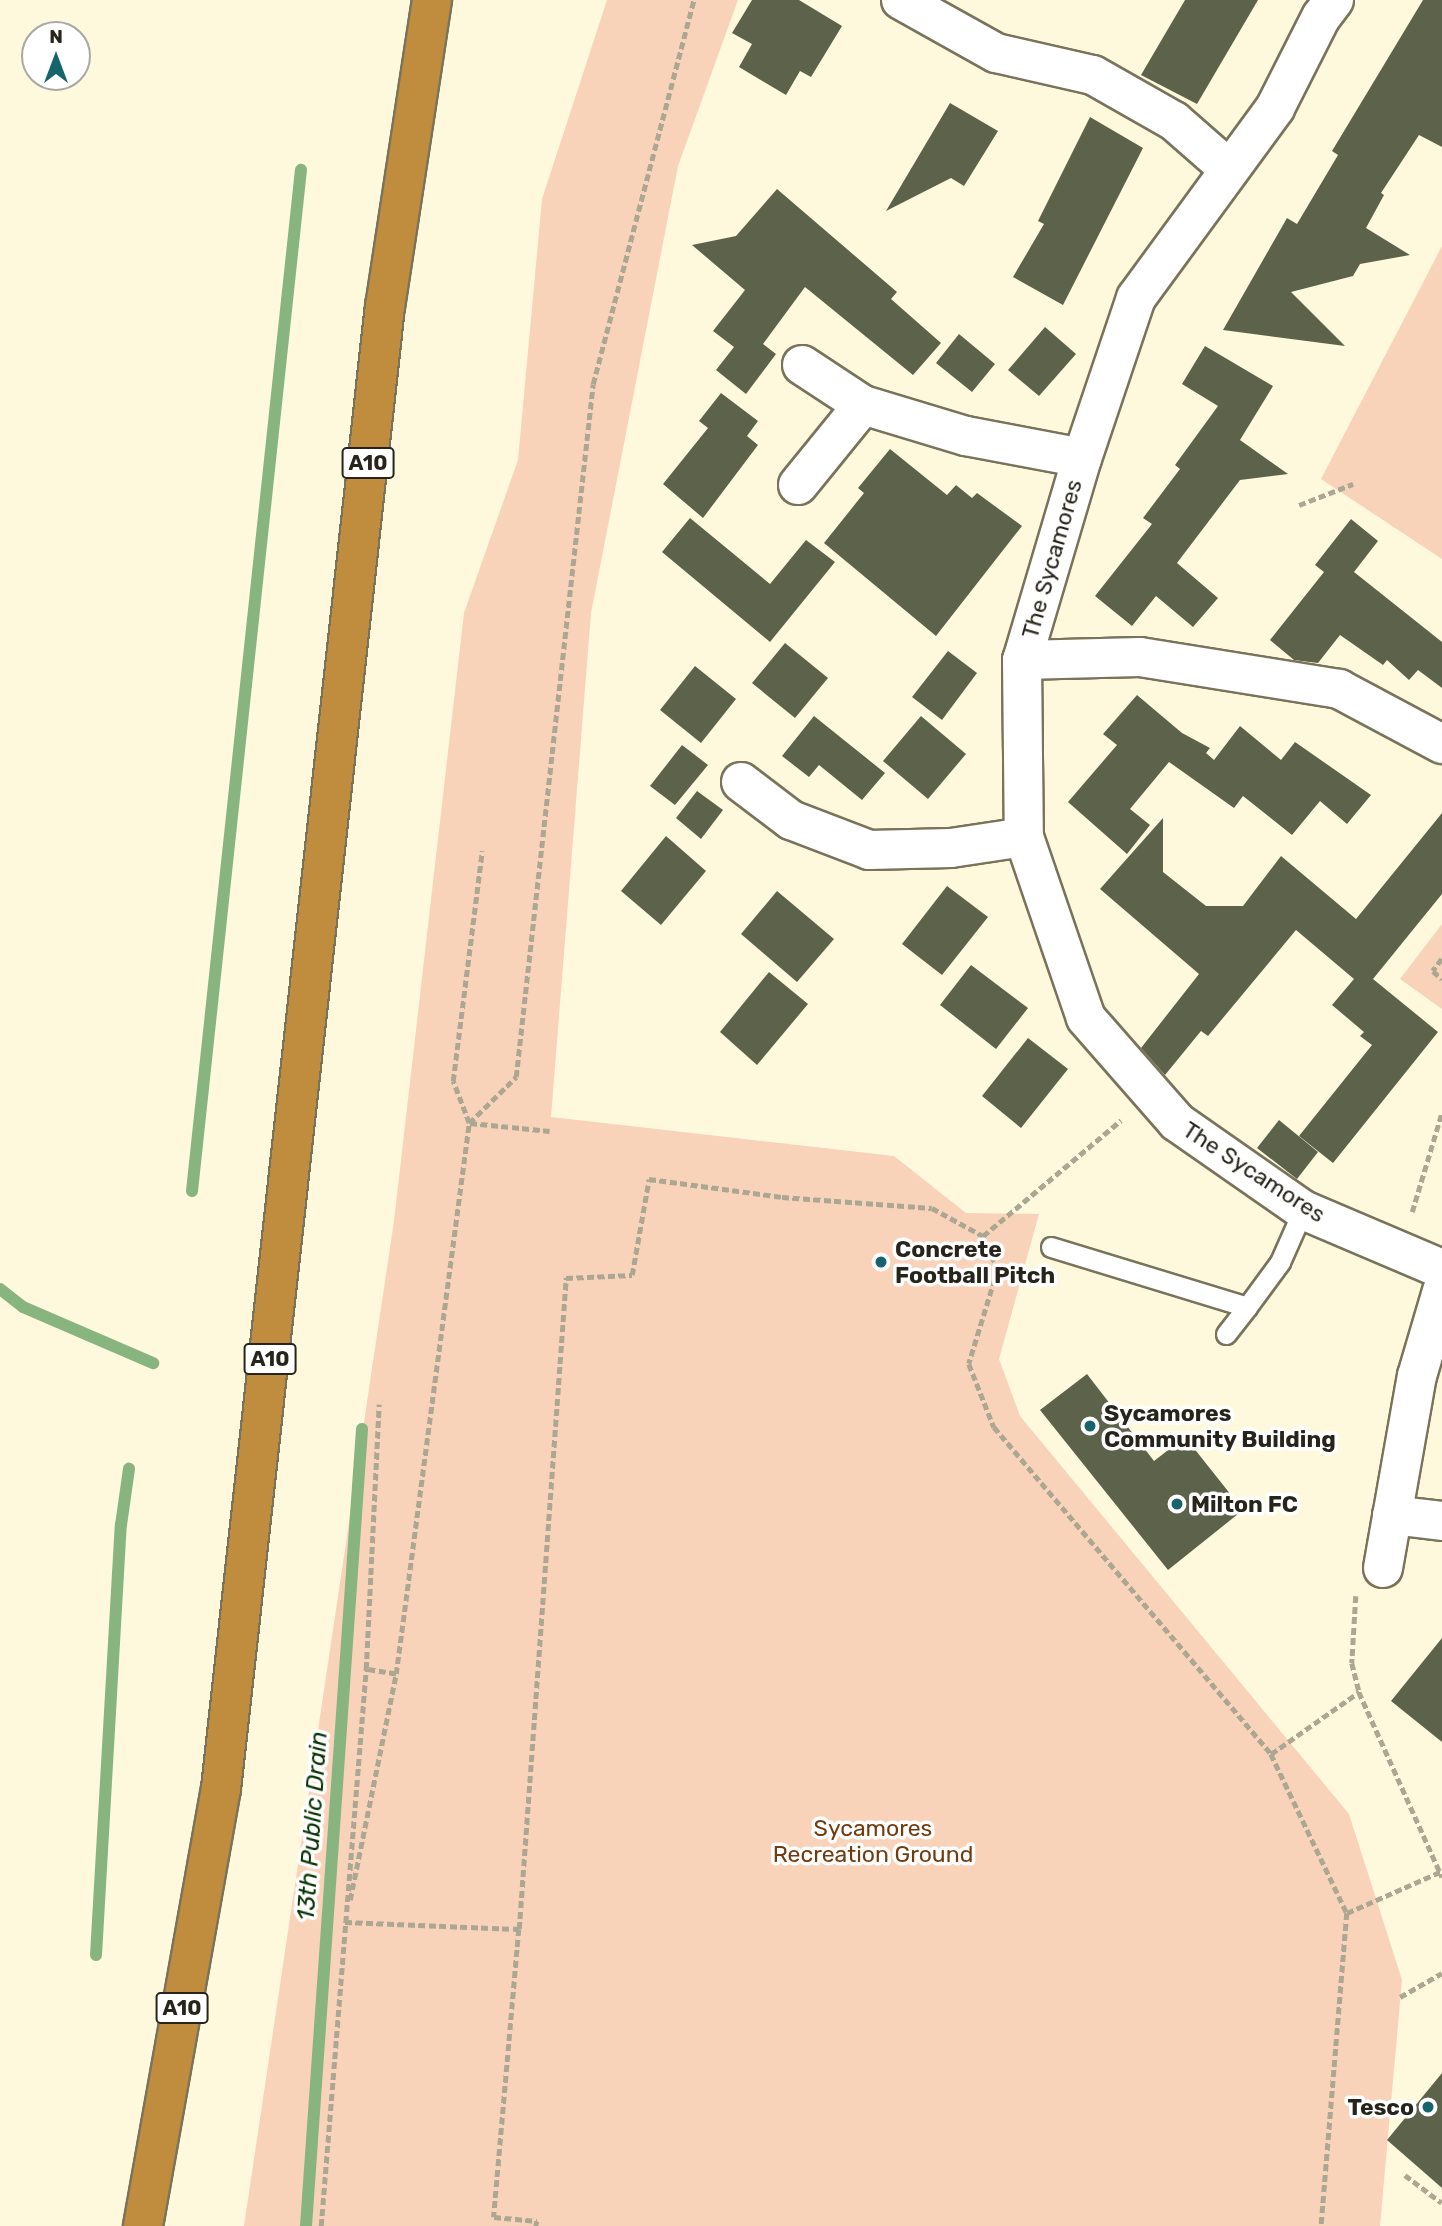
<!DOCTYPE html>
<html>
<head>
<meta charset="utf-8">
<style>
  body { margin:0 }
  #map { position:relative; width:1442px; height:2226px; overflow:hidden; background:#fef9dd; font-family:Rubik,sans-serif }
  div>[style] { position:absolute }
  .green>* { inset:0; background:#f9d2ba }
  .stream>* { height:12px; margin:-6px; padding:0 6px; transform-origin:6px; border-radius:6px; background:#88b47f }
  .building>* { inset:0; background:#5d634b }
  .path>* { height:4.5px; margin-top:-2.25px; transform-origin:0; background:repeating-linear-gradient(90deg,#aba792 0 7px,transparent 0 10.5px) }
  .roads { filter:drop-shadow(2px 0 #79735b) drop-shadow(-2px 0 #79735b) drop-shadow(0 2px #79735b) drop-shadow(0 -2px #79735b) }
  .lane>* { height:19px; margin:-9.5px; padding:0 9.5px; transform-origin:9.5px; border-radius:9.5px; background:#fff }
  .street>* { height:38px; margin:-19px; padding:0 19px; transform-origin:19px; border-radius:19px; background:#fff }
  .highway>* { height:38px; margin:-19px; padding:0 19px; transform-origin:19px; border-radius:19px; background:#c08d3e }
  .dots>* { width:19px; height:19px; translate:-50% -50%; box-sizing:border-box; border:4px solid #fff; border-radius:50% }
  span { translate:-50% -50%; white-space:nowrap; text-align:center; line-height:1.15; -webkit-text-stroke:7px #fff; paint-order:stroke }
  .shield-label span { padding:2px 5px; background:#fff; border:2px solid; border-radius:5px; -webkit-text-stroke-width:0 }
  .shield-label { font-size:21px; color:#27251b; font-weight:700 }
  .street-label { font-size:23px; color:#27251b }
  .poi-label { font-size:23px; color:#27251b; font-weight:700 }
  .left { translate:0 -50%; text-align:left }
  .right { translate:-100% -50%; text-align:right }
  .park-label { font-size:23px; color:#723b0e }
  .water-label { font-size:24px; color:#063400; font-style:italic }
  .north { position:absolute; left:21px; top:21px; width:70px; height:70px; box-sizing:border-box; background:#fff; border:2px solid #a9a8a4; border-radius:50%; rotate:0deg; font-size:19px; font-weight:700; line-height:28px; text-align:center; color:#27251b }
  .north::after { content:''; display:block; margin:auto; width:24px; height:32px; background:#17656c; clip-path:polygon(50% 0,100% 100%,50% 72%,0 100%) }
</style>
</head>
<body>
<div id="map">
  <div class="green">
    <div style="clip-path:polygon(607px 0,738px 0,678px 166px,591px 613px,551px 1117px,894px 1156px,966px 1213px,1039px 1214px,999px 1359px,1020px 1416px,1349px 1814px,1402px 1980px,1380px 2226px,244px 2226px,394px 1221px,464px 613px,518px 460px,542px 199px)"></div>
    <div style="clip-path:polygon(1442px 246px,1442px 559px,1321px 479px)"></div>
    <div style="clip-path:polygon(1442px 924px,1442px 1009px,1400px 979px)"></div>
  </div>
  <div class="stream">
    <div style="left:192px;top:1191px;width:1027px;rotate:-83.91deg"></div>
    <div style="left:0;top:1289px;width:29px;rotate:38deg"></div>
    <div style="left:23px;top:1307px;width:142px;rotate:23.3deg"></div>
    <div style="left:96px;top:1955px;width:431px;rotate:-86.7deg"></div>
    <div style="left:121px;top:1525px;width:57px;rotate:-81.9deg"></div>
    <div style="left:306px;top:2226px;width:799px;rotate:-85.98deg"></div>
  </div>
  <div class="building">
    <div style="clip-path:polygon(752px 0,799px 0,842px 26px,811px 77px,800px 71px,786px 95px,739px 67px,752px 44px,732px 33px)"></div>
    <div style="clip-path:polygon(1185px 0,1258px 0,1197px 104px,1141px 75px)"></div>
    <div style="clip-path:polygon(1423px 0,1442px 0,1442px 147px,1419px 135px,1381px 193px,1384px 195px,1366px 228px,1410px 255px,1360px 264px,1353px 276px,1291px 292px,1345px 346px,1223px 330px,1287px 218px,1297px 224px,1338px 155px,1332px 151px)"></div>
    <div style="clip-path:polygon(950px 103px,998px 131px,964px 186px,951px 178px,886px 211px)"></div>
    <div style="clip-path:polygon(1090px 117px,1143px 148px,1063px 305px,1013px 277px,1044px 224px,1038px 221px)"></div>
    <div style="clip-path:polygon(777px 189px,897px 292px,891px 299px,941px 343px,913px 375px,805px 287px,763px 344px,776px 354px,746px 394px,716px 370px,734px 347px,713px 331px,745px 290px,692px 245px,736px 236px)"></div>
    <div style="clip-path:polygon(1045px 327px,1076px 354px,1039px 396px,1008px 370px)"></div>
    <div style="clip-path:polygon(959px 334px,995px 364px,972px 392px,936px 363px)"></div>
    <div style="clip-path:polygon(1205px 346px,1273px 386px,1240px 440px,1288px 474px,1240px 480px,1177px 563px,1218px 598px,1193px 627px,1156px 596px,1132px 626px,1095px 596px,1152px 524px,1143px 518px,1180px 469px,1175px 465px,1218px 406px,1182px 384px)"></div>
    <div style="clip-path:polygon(721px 393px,758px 421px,747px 436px,758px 445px,703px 518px,663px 484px,708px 428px,699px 421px)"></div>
    <div style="clip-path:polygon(890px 449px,947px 495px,956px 485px,972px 498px,977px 493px,1022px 526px,936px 636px,824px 543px,864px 493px,858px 488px)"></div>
    <div style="clip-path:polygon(690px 518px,770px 584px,806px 540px,835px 562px,770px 642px,662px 552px)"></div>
    <div style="clip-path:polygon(1351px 519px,1378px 541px,1354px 572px,1442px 642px,1442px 688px,1418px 670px,1409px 680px,1387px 660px,1383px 665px,1340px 635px,1318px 663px,1294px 660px,1270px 640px,1324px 572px,1315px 565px)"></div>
    <div style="clip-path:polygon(785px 643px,828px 678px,795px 718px,752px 683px)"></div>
    <div style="clip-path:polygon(948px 651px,977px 673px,942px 720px,912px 697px)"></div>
    <div style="clip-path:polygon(695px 666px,736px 699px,701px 743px,660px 710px)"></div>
    <div style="clip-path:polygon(1137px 695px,1182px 733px,1210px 748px,1206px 753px,1214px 760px,1240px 726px,1281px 760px,1295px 742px,1371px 795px,1347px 824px,1320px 801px,1292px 835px,1243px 796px,1234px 808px,1169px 762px,1130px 809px,1150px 825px,1127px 854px,1068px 802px,1117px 745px,1103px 734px)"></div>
    <div style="clip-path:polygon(814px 716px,885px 773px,862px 800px,819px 765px,809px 777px,782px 756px)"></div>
    <div style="clip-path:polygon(921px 716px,966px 754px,928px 799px,883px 761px)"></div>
    <div style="clip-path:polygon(682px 745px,708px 765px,675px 805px,650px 786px)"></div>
    <div style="clip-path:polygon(697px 791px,723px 810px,701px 839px,676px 818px)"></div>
    <div style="clip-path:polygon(1442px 813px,1442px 894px,1373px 979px,1438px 1032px,1333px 1163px,1299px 1136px,1372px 1045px,1360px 1036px,1364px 1032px,1332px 1005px,1354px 979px,1296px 930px,1208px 1036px,1201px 1031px,1165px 1075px,1141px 1048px,1199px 974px,1100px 889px,1163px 818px,1163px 872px,1206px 906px,1243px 906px,1281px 856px,1356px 919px)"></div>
    <div style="clip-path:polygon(666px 836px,706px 871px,661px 925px,621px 891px)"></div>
    <div style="clip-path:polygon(947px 886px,988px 917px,942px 975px,902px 944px)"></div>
    <div style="clip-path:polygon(777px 891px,834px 939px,797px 982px,741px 934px)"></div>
    <div style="clip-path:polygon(971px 965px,1028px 1008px,996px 1049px,940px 1005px)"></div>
    <div style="clip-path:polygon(769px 972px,808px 1004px,757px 1065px,720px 1032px)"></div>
    <div style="clip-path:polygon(1028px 1038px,1068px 1069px,1021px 1128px,982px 1096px)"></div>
    <div style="clip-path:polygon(1279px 1120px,1318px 1152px,1297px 1179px,1257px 1148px)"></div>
    <div style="clip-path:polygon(1087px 1374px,1154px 1461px,1185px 1437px,1243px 1510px,1168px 1570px,1040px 1410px)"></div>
    <div style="clip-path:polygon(1442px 1638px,1442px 1742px,1391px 1701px)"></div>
    <div style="clip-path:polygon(1442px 2073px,1442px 2188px,1387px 2140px)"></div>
  </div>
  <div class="path">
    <div style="left:1299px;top:505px;width:58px;rotate:-21.3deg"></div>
    <div style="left:1442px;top:959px;width:15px;rotate:127deg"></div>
    <div style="left:1433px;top:971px;width:12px;rotate:42deg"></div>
    <div style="left:469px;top:1123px;width:66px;rotate:-44.4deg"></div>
    <div style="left:516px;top:1077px;width:697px;rotate:-83.66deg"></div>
    <div style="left:593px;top:384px;width:397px;rotate:-75.3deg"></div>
    <div style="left:470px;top:1123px;width:80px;rotate:5.7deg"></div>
    <div style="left:1412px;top:1212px;width:104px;rotate:-73.3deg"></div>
    <div style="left:983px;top:1236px;width:180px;rotate:-40deg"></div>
    <div style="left:1356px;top:1596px;width:67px;rotate:93.4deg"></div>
    <div style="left:1352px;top:1663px;width:30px;rotate:76deg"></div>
    <div style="left:1359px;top:1692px;width:203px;rotate:65.8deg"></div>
    <div style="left:396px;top:1674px;width:556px;rotate:-82.45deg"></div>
    <div style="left:469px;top:1123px;width:45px;rotate:-110.9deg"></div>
    <div style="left:453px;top:1081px;width:232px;rotate:-82.8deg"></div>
    <div style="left:1271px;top:1754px;width:108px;rotate:-35.2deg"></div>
    <div style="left:350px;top:1900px;width:231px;rotate:-78.5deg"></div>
    <div style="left:396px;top:1674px;width:30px;rotate:-171deg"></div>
    <div style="left:1347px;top:1913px;width:102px;rotate:-23.8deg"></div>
    <div style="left:345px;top:1922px;width:174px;rotate:2.3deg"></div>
    <div style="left:519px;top:1929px;width:289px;rotate:95deg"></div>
    <div style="left:494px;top:2217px;width:43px;rotate:5.3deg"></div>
    <div style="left:537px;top:2221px;width:5px;rotate:101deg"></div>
    <div style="left:519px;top:1929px;width:653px;rotate:-85.87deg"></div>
    <div style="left:566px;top:1278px;width:66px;rotate:-2.6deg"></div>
    <div style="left:632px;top:1275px;width:97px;rotate:-80deg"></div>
    <div style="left:649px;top:1179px;width:134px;rotate:7.7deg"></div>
    <div style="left:782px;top:1197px;width:150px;rotate:4.2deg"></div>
    <div style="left:932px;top:1208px;width:58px;rotate:28.8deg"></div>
    <div style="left:983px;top:1236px;width:36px;rotate:66deg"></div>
    <div style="left:998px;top:1269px;width:99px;rotate:107deg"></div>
    <div style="left:969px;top:1364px;width:68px;rotate:68.4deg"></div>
    <div style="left:994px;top:1427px;width:429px;rotate:49.7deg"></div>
    <div style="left:1271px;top:1754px;width:176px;rotate:64.5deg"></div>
    <div style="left:1347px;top:1913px;width:314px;rotate:94.7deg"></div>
    <div style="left:1400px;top:1997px;width:48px;rotate:-29.7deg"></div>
    <div style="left:1405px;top:2175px;width:46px;rotate:37.1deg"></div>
    <div style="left:321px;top:2226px;width:559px;rotate:-85.38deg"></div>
    <div style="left:366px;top:1669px;width:265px;rotate:-87.2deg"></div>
  </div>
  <div class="roads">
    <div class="lane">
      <div style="left:1051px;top:1247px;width:205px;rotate:17deg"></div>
      <div style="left:1247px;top:1307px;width:56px;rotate:-53.7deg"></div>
      <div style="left:1280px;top:1262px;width:57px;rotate:-66.1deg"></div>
      <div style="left:1226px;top:1334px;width:34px;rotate:-52deg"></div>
    </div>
    <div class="street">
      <div style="left:901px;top:0;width:109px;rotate:29.2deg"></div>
      <div style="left:996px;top:53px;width:99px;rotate:12.8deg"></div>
      <div style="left:1093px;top:75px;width:93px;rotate:29.6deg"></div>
      <div style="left:1174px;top:121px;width:74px;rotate:41.2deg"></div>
      <div style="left:1334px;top:0;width:21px;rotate:127deg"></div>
      <div style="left:1321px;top:17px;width:102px;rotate:116.8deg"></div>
      <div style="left:1275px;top:108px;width:235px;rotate:126.2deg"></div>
      <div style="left:1136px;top:298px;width:169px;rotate:108.6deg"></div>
      <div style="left:1082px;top:458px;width:211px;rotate:106.5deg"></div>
      <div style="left:1022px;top:660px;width:177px;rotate:89.4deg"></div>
      <div style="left:1024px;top:837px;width:191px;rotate:71.1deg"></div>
      <div style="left:1086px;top:1018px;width:138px;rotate:48.8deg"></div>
      <div style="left:1177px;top:1122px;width:154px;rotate:34.9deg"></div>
      <div style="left:1303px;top:1210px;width:151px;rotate:23deg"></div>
      <div style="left:802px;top:365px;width:73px;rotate:33.3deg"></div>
      <div style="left:798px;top:485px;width:103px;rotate:-50.9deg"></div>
      <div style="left:863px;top:405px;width:108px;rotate:16.8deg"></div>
      <div style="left:966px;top:436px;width:118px;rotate:10.7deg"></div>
      <div style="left:1022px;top:660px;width:118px;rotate:-1.5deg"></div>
      <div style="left:1140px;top:657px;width:202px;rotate:9.1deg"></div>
      <div style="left:1339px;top:689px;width:117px;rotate:28.1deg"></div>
      <div style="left:741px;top:782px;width:63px;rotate:37.2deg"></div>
      <div style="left:791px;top:820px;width:84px;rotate:21deg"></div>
      <div style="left:869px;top:850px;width:82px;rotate:-1.4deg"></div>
      <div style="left:951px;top:848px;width:74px;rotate:-8.6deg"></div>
      <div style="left:1392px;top:1515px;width:50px;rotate:6.8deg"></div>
      <div style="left:1383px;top:1568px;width:195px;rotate:-80deg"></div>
      <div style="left:1417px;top:1376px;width:89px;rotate:-73.6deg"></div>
    </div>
    <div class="highway">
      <div style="left:143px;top:2226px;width:444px;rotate:-79.9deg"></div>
      <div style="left:221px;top:1789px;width:1491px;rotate:-83.69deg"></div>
      <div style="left:385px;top:307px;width:311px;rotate:-81.3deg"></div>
    </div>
  </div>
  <div class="dots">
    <div style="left:881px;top:1262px;background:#17656c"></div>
    <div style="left:1090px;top:1426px;background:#17656c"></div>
    <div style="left:1177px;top:1504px;background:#17656c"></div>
    <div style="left:1428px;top:2107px;background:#17656c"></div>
  </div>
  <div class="shield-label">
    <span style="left:368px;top:463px">A10</span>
    <span style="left:270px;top:1359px">A10</span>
    <span style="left:182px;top:2008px">A10</span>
  </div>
  <div class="street-label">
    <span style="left:1052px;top:559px;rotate:-74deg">The Sycamores</span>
    <span style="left:1254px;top:1172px;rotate:33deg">The Sycamores</span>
  </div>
  <div class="poi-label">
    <span class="left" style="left:895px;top:1262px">Concrete<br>Football Pitch</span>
    <span class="left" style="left:1104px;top:1426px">Sycamores<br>Community Building</span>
    <span class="left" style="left:1191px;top:1504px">Milton FC</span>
    <span class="right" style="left:1414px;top:2107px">Tesco</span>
  </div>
  <div class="park-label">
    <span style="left:873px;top:1841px">Sycamores<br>Recreation Ground</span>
  </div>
  <div class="water-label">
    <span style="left:313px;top:1826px;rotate:-86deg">13th Public Drain</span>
  </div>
  <div class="north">N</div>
</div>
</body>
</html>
